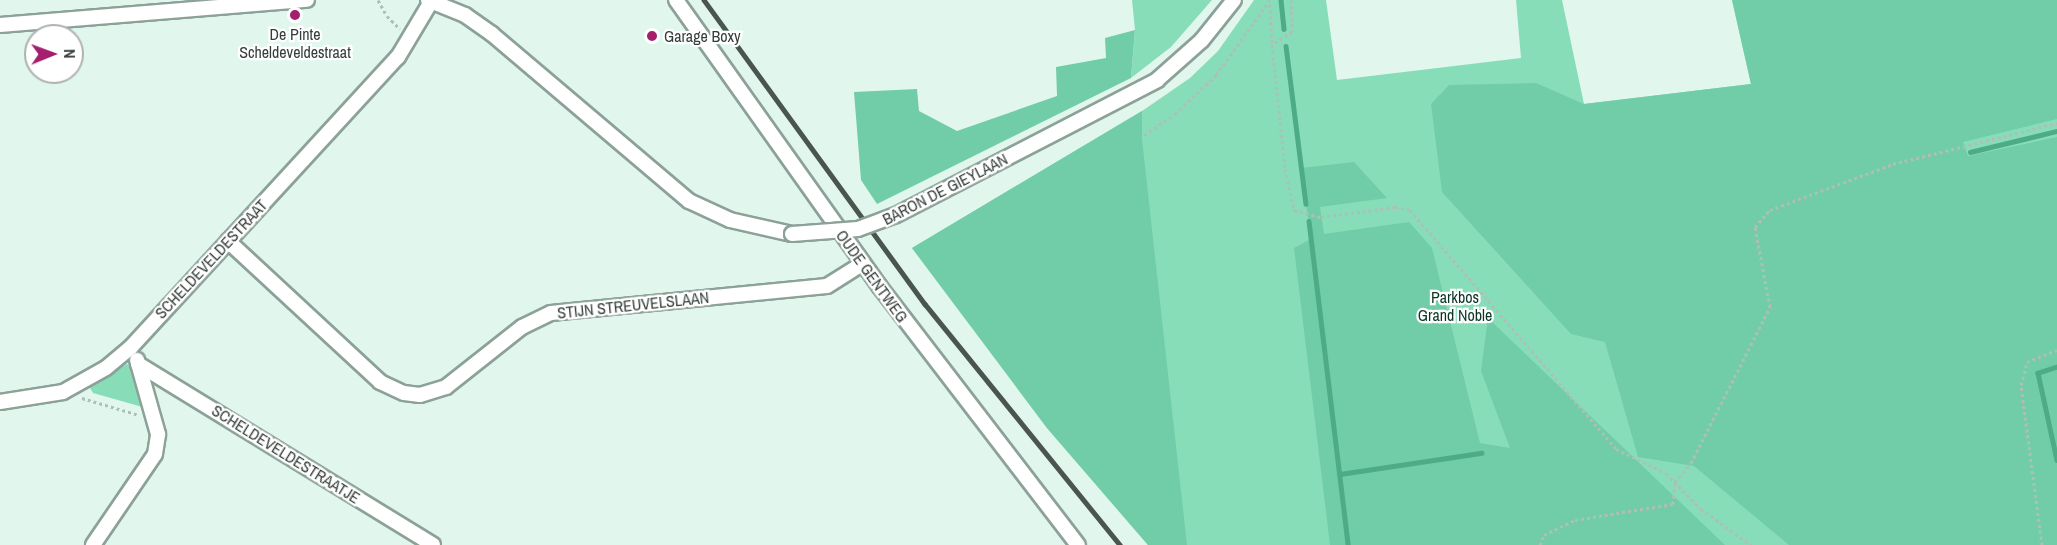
<!DOCTYPE html>
<html>
<head>
<meta charset="utf-8">
<style>
  body { margin:0 }
  #map { position:relative; width:2057px; height:545px; overflow:hidden; background:#e1f7ed; font-family:"Archivo Narrow",sans-serif }
  div>[style] { position:absolute }
  .green>* { inset:0; background:#88ddb9 }
  .forest>* { inset:0; background:#71cda7 }
  .stream>* { height:4.5px; margin:-2.25px; padding:0 2.25px; transform-origin:2.25px; border-radius:2.25px; background:#4dab86 }
  .path>* { height:3px; margin-top:-1.5px; transform-origin:0; background:repeating-linear-gradient(90deg,#adbfb7 0 3px,transparent 0 6px) }
  .roads { filter:drop-shadow(2px 0 #8ca197) drop-shadow(-2px 0 #8ca197) drop-shadow(0 2px #8ca197) drop-shadow(0 -2px #8ca197) }
  .street>* { height:14px; margin:-7px; padding:0 7px; transform-origin:7px; border-radius:7px; background:#fff }
  .rail>* { height:4.5px; margin:-2.25px; padding:0 2.25px; transform-origin:2.25px; border-radius:2.25px; background:#4a5550 }
  .bridges { filter:drop-shadow(2px 0 #8ca197) drop-shadow(-2px 0 #8ca197) drop-shadow(0 2px #8ca197) drop-shadow(0 -2px #8ca197) }
  .street-bridge>* { height:14px; margin:-7px; padding:0 7px; transform-origin:7px; border-radius:7px; background:#fff }
  .dots>* { width:16px; height:16px; translate:-50% -50%; box-sizing:border-box; border:3px solid #fff; border-radius:50% }
  span { translate:-50% -50%; white-space:nowrap; text-align:center; line-height:1.15; -webkit-text-stroke:4.5px #fff; paint-order:stroke }
  .poi-label { font-size:16px; color:#353e3a }
  .left { translate:0 -50%; text-align:left }
  .street-label { font-size:16px; color:#353e3a }
  .park-label { font-size:16px; color:#0b3526 }
  .north { position:absolute; left:24px; top:24px; width:60px; height:60px; box-sizing:border-box; background:#fff; border:2px solid #aeb2b0; border-radius:50%; rotate:89deg; font-size:16px; font-weight:700; line-height:24px; text-align:center; color:#353e3a }
  .north::after { content:''; display:block; margin:auto; width:21px; height:27px; background:#a41f6c; clip-path:polygon(50% 0,100% 100%,50% 72%,0 100%) }
</style>
</head>
<body>
<div id="map">
  <div class="green">
    <div style="clip-path:polygon(1132px 0,1212px 0,1171px 47px,1131px 78px,1135px 30px)"></div>
    <div style="clip-path:polygon(1254px 0,1326px 0,1337px 80px,1521px 58px,1516px 0,1562px 0,1584px 104px,1751px 84px,1732px 0,2057px 0,2057px 545px,1148px 545px,1047px 428px,912px 248px,1142px 111px,1190px 78px,1218px 51px)"></div>
    <div style="clip-path:polygon(127px 364px,131px 366px,146px 408px,93px 393px,89px 386px)"></div>
  </div>
  <div class="forest">
    <div style="clip-path:polygon(1732px 0,2057px 0,2057px 119px,1963px 142px,1968px 156px,2057px 137px,2057px 545px,1789px 545px,1694px 466px,1638px 457px,1605px 342px,1571px 334px,1442px 192px,1431px 104px,1449px 85px,1536px 83px,1584px 104px,1751px 84px)"></div>
    <div style="clip-path:polygon(1135px 30px,1131px 78px,877px 204px,861px 180px,854px 92px,917px 89px,919px 111px,957px 131px,1057px 96px,1056px 67px,1106px 58px,1105px 38px)"></div>
    <div style="clip-path:polygon(1142px 111px,1142px 139px,1187px 545px,1148px 545px,1047px 428px,912px 248px)"></div>
    <div style="clip-path:polygon(1354px 162px,1387px 198px,1320px 207px,1324px 234px,1409px 222px,1432px 248px,1480px 443px,1510px 448px,1481px 371px,1488px 318px,1725px 545px,1330px 545px,1294px 248px,1311px 239px,1301px 168px)"></div>
  </div>
  <div class="stream">
    <div style="left:1281px;top:0;width:29px;rotate:84deg"></div>
    <div style="left:1286px;top:46px;width:159px;rotate:82.8deg"></div>
    <div style="left:1970px;top:152px;width:89px;rotate:-13.6deg"></div>
    <div style="left:1309px;top:221px;width:326px;rotate:83.1deg"></div>
    <div style="left:2057px;top:367px;width:20px;rotate:162deg"></div>
    <div style="left:2038px;top:373px;width:89px;rotate:77.7deg"></div>
    <div style="left:1340px;top:474px;width:143px;rotate:-8.5deg"></div>
  </div>
  <div class="path">
    <div style="left:378px;top:0;width:18px;rotate:61deg"></div>
    <div style="left:387px;top:16px;width:18px;rotate:45deg"></div>
    <div style="left:1291px;top:0;width:31px;rotate:88deg"></div>
    <div style="left:1292px;top:31px;width:24px;rotate:145deg"></div>
    <div style="left:1272px;top:45px;width:125px;rotate:84deg"></div>
    <div style="left:1285px;top:169px;width:42px;rotate:77.6deg"></div>
    <div style="left:1294px;top:210px;width:28px;rotate:15deg"></div>
    <div style="left:1321px;top:217px;width:75px;rotate:-7.7deg"></div>
    <div style="left:1395px;top:207px;width:15px;rotate:11deg"></div>
    <div style="left:1410px;top:210px;width:316px;rotate:49.2deg"></div>
    <div style="left:1616px;top:449px;width:55px;rotate:25.6deg"></div>
    <div style="left:1666px;top:473px;width:50px;rotate:45.8deg"></div>
    <div style="left:1701px;top:509px;width:62px;rotate:35.8deg"></div>
    <div style="left:1270px;top:4px;width:41px;rotate:87.2deg"></div>
    <div style="left:1144px;top:135px;width:37px;rotate:-34deg"></div>
    <div style="left:1175px;top:114px;width:57px;rotate:-43.6deg"></div>
    <div style="left:1216px;top:75px;width:92px;rotate:-54.2deg"></div>
    <div style="left:82px;top:398px;width:59px;rotate:16.6deg"></div>
    <div style="left:1540px;top:545px;width:11px;rotate:-68deg"></div>
    <div style="left:1544px;top:535px;width:34px;rotate:-26deg"></div>
    <div style="left:1575px;top:520px;width:99px;rotate:-9.3deg"></div>
    <div style="left:1673px;top:504px;width:22px;rotate:-85deg"></div>
    <div style="left:1675px;top:482px;width:25px;rotate:-50deg"></div>
    <div style="left:1691px;top:463px;width:175px;rotate:-63.1deg"></div>
    <div style="left:1770px;top:307px;width:81px;rotate:-100.6deg"></div>
    <div style="left:1755px;top:227px;width:23px;rotate:-49deg"></div>
    <div style="left:1770px;top:210px;width:131px;rotate:-20.5deg"></div>
    <div style="left:1893px;top:164px;width:169px;rotate:-14deg"></div>
    <div style="left:2042px;top:545px;width:161px;rotate:-97.5deg"></div>
    <div style="left:2021px;top:385px;width:24px;rotate:-75deg"></div>
    <div style="left:2027px;top:362px;width:32px;rotate:-22deg"></div>
  </div>
  <div class="roads">
    <div class="street">
      <div style="left:428px;top:0;width:40px;rotate:22deg"></div>
      <div style="left:465px;top:15px;width:33px;rotate:35deg"></div>
      <div style="left:492px;top:34px;width:258px;rotate:40.3deg"></div>
      <div style="left:689px;top:201px;width:45px;rotate:24.9deg"></div>
      <div style="left:730px;top:220px;width:64px;rotate:12.7deg"></div>
      <div style="left:676px;top:0;width:352px;rotate:54.6deg"></div>
      <div style="left:880px;top:287px;width:325px;rotate:52.5deg"></div>
      <div style="left:0;top:25px;width:308px;rotate:-4.7deg"></div>
      <div style="left:896px;top:215px;width:294px;rotate:-27.3deg"></div>
      <div style="left:1157px;top:80px;width:60px;rotate:-41.6deg"></div>
      <div style="left:1202px;top:40px;width:51px;rotate:-51.3deg"></div>
      <div style="left:228px;top:241px;width:207px;rotate:42.8deg"></div>
      <div style="left:380px;top:382px;width:26px;rotate:25deg"></div>
      <div style="left:404px;top:393px;width:16px;rotate:7deg"></div>
      <div style="left:420px;top:395px;width:27px;rotate:-17deg"></div>
      <div style="left:446px;top:387px;width:97px;rotate:-38.3deg"></div>
      <div style="left:522px;top:327px;width:32px;rotate:-26deg"></div>
      <div style="left:551px;top:313px;width:277px;rotate:-5.6deg"></div>
      <div style="left:827px;top:286px;width:41px;rotate:-32.2deg"></div>
      <div style="left:138px;top:364px;width:346px;rotate:31.5deg"></div>
      <div style="left:0;top:402px;width:64px;rotate:-9deg"></div>
      <div style="left:63px;top:392px;width:49px;rotate:-29.2deg"></div>
      <div style="left:106px;top:368px;width:33px;rotate:-40deg"></div>
      <div style="left:131px;top:347px;width:394px;rotate:-47.4deg"></div>
      <div style="left:398px;top:57px;width:66px;rotate:-59.2deg"></div>
      <div style="left:93px;top:545px;width:110px;rotate:-55.7deg"></div>
      <div style="left:155px;top:454px;width:20px;rotate:-81deg"></div>
      <div style="left:158px;top:434px;width:77px;rotate:-105.8deg"></div>
    </div>
  </div>
  <div class="rail">
    <div style="left:704px;top:0;width:376px;rotate:54deg"></div>
    <div style="left:925px;top:304px;width:310px;rotate:51deg"></div>
  </div>
  <div class="bridges">
    <div class="street-bridge">
      <div style="left:792px;top:234px;width:66px;rotate:-4.3deg"></div>
      <div style="left:858px;top:229px;width:40px;rotate:-20.2deg"></div>
    </div>
  </div>
  <div class="dots">
    <div style="left:295px;top:15px;background:#a41f6c"></div>
    <div style="left:652px;top:36px;background:#a41f6c"></div>
  </div>
  <div class="poi-label">
    <span style="left:295px;top:43px">De Pinte<br>Scheldeveldestraat</span>
    <span class="left" style="left:664px;top:36px">Garage Boxy</span>
  </div>
  <div class="street-label">
    <span style="left:945px;top:189px;rotate:-27deg">BARON DE GIEYLAAN</span>
    <span style="left:211px;top:259px;rotate:-47deg">SCHELDEVELDESTRAAT</span>
    <span style="left:872px;top:276px;rotate:54deg">OUDE GENTWEG</span>
    <span style="left:633px;top:305px;rotate:-6deg">STIJN STREUVELSLAAN</span>
    <span style="left:286px;top:454px;rotate:32deg">SCHELDEVELDESTRAATJE</span>
  </div>
  <div class="park-label">
    <span style="left:1455px;top:306px">Parkbos<br>Grand Noble</span>
  </div>
  <div class="north">N</div>
</div>
</body>
</html>
